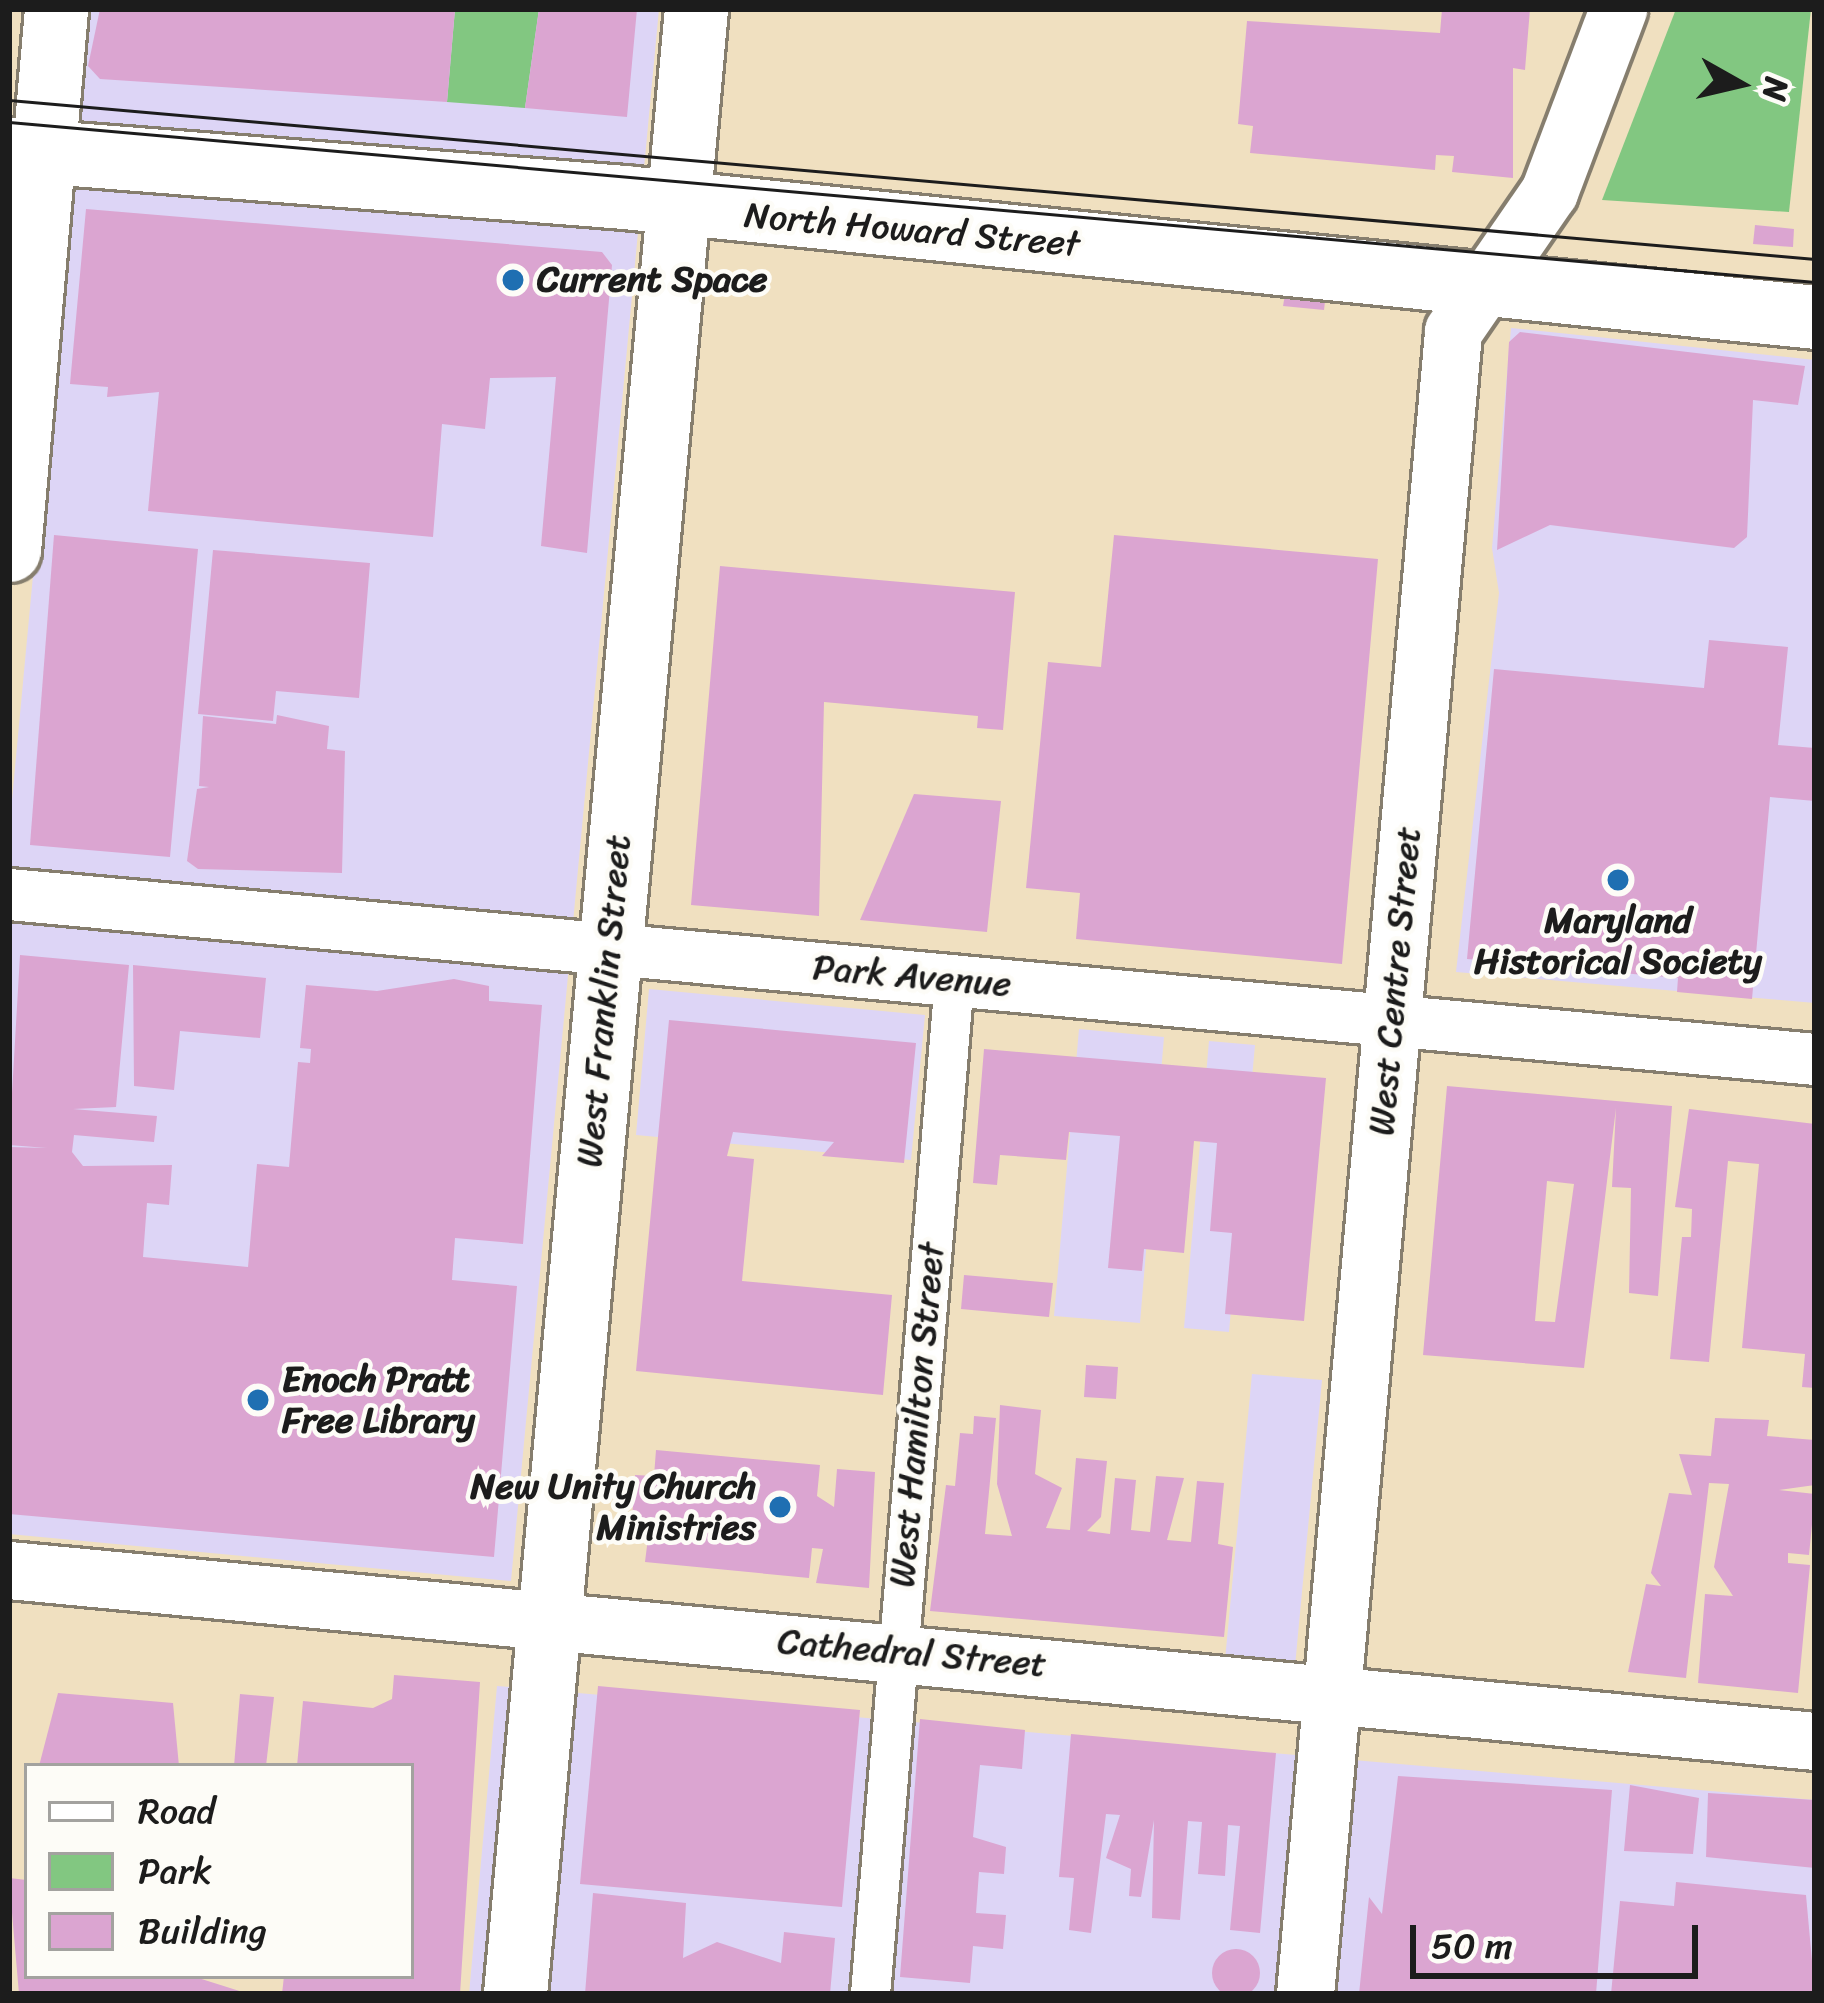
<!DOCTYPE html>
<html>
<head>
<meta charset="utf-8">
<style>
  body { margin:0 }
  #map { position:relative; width:1824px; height:2003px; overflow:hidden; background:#f0e0c0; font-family:Sriracha,sans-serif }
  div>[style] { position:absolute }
  .built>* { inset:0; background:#ddd5f6 }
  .green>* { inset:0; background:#82c781 }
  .building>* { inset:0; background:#dba5d1 }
  .round { border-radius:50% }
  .roads { filter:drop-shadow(3px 0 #867e6e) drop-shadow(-3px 0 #867e6e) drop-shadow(0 3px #867e6e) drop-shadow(0 -3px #867e6e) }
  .minor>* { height:39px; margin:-19.5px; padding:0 19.5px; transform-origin:19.5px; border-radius:19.5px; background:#fff }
  .tertiary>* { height:51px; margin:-25.5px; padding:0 25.5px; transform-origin:25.5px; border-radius:25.5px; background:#fff }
  .secondary>* { height:57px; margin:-28.5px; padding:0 28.5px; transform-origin:28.5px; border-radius:28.5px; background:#fff }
  .primary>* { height:63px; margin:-31.5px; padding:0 31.5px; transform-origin:31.5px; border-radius:31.5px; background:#fff }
  .tram>* { height:3px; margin:-1.5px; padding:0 1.5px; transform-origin:1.5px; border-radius:1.5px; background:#1c1c1c }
  .dots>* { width:33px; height:33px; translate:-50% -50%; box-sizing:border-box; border:6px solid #fdfcf7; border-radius:50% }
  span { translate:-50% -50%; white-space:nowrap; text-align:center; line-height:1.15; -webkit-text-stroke:9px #fdfcf7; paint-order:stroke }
  .street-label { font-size:36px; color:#1c1c1c }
  .poi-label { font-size:36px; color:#1c1c1c; font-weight:700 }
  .left { translate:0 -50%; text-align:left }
  .right { translate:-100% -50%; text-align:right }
  .frame { position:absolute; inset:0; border:12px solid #1c1c1c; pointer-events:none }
  .legend { position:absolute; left:24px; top:1763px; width:390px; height:216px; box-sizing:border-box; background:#fdfcf7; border:3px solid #a3a29f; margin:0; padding:15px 21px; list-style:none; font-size:36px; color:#1c1c1c }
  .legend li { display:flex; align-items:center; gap:24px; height:60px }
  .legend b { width:60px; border:3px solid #a3a29f }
  .north { position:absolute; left:1680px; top:24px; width:120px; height:120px; -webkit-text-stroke:9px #fdfcf7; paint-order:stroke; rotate:98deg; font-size:33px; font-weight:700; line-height:48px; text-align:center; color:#1c1c1c }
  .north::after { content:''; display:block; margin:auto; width:42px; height:54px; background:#1c1c1c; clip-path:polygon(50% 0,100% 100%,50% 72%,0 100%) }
  .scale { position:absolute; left:1410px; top:1925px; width:288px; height:54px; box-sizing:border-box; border:6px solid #1c1c1c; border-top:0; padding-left:15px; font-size:36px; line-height:42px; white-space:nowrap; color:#1c1c1c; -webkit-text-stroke:9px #fdfcf7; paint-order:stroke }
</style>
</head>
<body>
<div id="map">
  <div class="built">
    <div style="clip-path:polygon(86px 9px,659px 9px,511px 1581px,9px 1534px,9px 832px)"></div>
    <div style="clip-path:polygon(1511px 328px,1815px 360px,1815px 1003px,1456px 972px,1499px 593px,1492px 548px)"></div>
    <div style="clip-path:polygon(649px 989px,925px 1015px,911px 1160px,636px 1135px)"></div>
    <div style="clip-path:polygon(1079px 1029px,1164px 1037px,1140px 1323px,1054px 1316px)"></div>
    <div style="clip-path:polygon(1209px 1041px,1255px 1045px,1229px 1332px,1184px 1328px)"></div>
    <div style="clip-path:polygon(1252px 1374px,1322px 1380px,1295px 1666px,1225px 1660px)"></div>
    <div style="clip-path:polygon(497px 1686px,1815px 1800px,1815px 1994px,469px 1994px)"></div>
  </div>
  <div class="green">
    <div style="clip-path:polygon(455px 9px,539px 9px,525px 108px,447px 102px)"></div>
    <div style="clip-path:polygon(1676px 9px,1811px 9px,1789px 212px,1602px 200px)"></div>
  </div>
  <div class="building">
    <div style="clip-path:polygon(100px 9px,455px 9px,447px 102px,100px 79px,88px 66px)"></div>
    <div style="clip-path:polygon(539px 9px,637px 9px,627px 117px,525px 108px)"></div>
    <div style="clip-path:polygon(1442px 9px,1530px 9px,1525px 70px,1513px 68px,1513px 178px,1452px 172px,1454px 156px,1436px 155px,1435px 170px,1250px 153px,1253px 126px,1238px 124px,1247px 21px,1440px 33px)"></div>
    <div style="clip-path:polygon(86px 209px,602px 252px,612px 265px,587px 553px,541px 546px,556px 377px,490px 378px,485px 429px,442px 424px,433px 537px,148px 511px,159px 392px,107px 397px,108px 387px,70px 384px)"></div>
    <div style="clip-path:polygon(1755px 225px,1794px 229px,1793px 247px,1753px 244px)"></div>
    <div style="clip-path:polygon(1286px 289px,1326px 293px,1324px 310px,1283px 306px)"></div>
    <div style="clip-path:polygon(1520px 332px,1805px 366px,1798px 405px,1753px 400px,1747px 537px,1734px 548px,1550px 525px,1497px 550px,1509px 342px)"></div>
    <div style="clip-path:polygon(54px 535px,198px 549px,170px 857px,30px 845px)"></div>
    <div style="clip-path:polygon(1114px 535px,1378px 559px,1342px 964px,1076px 939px,1080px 893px,1026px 888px,1048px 662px,1101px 667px)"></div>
    <div style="clip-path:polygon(213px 550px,370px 563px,359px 698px,276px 691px,273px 721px,198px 714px)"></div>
    <div style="clip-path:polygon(720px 566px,1015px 592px,1003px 730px,977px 728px,978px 716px,824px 702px,819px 916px,691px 905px)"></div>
    <div style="clip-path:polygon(1709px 640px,1788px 647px,1778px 745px,1815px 748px,1815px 801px,1770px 797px,1752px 999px,1677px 992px,1678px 978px,1467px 959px,1494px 669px,1704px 688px)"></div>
    <div style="clip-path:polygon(277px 715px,329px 726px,327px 749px,345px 751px,342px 873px,198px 869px,187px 861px,197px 789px,209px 787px,199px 786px,203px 716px,276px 724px)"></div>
    <div style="clip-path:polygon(914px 794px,1001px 801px,987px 932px,860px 920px)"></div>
    <div style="clip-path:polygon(20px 955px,129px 965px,116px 1107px,73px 1109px,157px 1116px,154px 1142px,74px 1135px,72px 1152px,83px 1166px,172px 1165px,169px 1205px,147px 1203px,143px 1257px,248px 1267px,257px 1164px,289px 1167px,298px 1062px,310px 1063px,311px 1049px,300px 1048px,306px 985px,377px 991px,454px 979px,489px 986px,489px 1001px,542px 1005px,523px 1244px,455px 1238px,452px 1280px,517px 1286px,494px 1557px,9px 1514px,9px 1147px,47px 1148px,9px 1145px)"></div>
    <div style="clip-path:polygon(133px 965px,266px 978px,260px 1038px,180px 1031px,174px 1090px,134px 1086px)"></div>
    <div style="clip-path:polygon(669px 1020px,916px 1043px,904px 1163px,822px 1156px,834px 1142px,733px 1132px,727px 1156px,754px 1159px,742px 1281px,892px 1295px,883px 1395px,636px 1371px)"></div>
    <div style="clip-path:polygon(984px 1049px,1326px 1078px,1304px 1321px,1225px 1314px,1232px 1233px,1210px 1231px,1217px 1143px,1194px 1141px,1184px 1253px,1144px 1249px,1142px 1271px,1108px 1268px,1120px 1136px,1069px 1132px,1066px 1160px,1000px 1155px,997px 1185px,973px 1183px)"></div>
    <div style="clip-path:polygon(evenodd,1447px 1086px,1672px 1106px,1658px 1296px,1629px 1293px,1631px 1188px,1612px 1187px,1616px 1108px,1584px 1368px,1423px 1355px,1447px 1086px,1547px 1181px,1574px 1184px,1555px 1322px,1535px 1321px,1547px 1181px)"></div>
    <div style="clip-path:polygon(1689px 1109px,1815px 1124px,1815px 1388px,1802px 1387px,1805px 1354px,1742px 1348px,1759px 1164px,1728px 1161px,1709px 1362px,1670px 1359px,1682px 1237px,1691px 1237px,1692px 1209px,1675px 1207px)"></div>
    <div style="clip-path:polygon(964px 1275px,1053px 1283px,1049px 1317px,961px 1309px)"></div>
    <div style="clip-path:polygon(1086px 1365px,1118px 1367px,1116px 1399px,1084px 1397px)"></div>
    <div style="clip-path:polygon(1000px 1405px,1041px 1410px,1035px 1474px,1062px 1488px,1046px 1528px,1070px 1530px,1076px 1458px,1107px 1461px,1101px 1517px,1087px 1531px,1110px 1534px,1115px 1478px,1136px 1480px,1131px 1530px,1150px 1532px,1156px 1476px,1184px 1478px,1167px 1540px,1191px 1542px,1197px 1481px,1224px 1483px,1218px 1544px,1233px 1547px,1224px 1637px,930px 1611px,946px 1485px,955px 1486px,960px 1433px,973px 1434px,974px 1416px,996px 1418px,985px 1534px,1012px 1536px,997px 1484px)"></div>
    <div style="clip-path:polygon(1715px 1418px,1769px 1420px,1767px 1436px,1815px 1440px,1815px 1485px,1779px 1490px,1815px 1494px,1809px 1555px,1788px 1553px,1788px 1563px,1810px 1565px,1798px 1693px,1698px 1683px,1705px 1594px,1733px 1596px,1714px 1567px,1729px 1484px,1709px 1483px,1686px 1678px,1628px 1672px,1646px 1584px,1661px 1586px,1651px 1573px,1669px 1493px,1692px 1495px,1679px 1454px,1711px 1456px)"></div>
    <div style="clip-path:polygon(656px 1450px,820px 1465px,817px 1496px,834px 1507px,837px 1469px,875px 1472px,869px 1588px,816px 1583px,823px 1549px,812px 1548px,809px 1578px,645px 1562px,648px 1538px,631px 1534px,635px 1475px,654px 1476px)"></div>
    <div style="clip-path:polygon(394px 1675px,480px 1682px,460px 1994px,282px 1994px,284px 1976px,411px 1976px,411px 1766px,297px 1766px,303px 1701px,373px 1708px,392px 1699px)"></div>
    <div style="clip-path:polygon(598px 1686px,860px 1710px,842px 1907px,580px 1884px)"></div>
    <div style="clip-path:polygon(58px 1693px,173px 1703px,179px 1766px,39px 1766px)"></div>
    <div style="clip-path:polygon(240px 1694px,274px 1697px,266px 1766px,234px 1766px)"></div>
    <div style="clip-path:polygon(920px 1719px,1025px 1730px,1022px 1769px,980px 1765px,973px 1837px,1006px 1847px,1004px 1874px,979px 1872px,976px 1913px,1006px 1915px,1003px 1949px,973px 1946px,970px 1983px,900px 1977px)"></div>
    <div style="clip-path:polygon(1071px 1734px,1276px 1753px,1260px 1933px,1230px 1930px,1240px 1826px,1228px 1825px,1225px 1876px,1198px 1874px,1202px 1822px,1188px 1821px,1180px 1920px,1152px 1918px,1154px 1820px,1141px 1897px,1129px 1896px,1131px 1869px,1106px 1858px,1120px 1815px,1106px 1814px,1091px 1933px,1069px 1930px,1074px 1878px,1059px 1877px)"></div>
    <div style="clip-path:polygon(1398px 1776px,1612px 1790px,1596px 1994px,1359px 1994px,1369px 1897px,1382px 1914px)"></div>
    <div style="clip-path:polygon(1630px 1785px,1699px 1798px,1693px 1854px,1624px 1851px)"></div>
    <div style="clip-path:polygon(1708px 1793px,1814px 1800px,1815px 1868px,1706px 1857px)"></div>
    <div style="clip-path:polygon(9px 1878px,27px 1880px,27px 1976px,192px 1976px,249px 1994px,19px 1994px)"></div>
    <div style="clip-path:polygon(1676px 1882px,1806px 1895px,1815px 1994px,1611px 1994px,1620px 1901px,1674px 1906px)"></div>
    <div style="clip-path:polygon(593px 1893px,686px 1903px,683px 1958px,717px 1942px,781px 1963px,784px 1932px,835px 1938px,830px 1994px,585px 1994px)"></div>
    <div class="round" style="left:1212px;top:1949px;width:48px;height:48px"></div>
  </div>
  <div class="roads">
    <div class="minor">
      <div style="left:870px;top:1994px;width:1018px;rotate:-85.27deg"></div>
    </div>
    <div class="tertiary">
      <div style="left:9px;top:894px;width:1814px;rotate:5.22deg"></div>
    </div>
    <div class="secondary">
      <div style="left:9px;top:1570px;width:1814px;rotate:5.41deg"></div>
      <div style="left:1305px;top:1994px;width:1670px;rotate:-84.91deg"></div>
      <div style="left:1453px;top:331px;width:169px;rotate:-55.4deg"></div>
      <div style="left:1549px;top:192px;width:196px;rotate:-69.3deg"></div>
    </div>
    <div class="primary">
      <div style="left:9px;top:149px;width:617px;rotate:4.46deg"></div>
      <div style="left:624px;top:197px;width:1197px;rotate:5.75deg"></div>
      <div style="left:9px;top:550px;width:543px;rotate:-85.03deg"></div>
      <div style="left:515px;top:1994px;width:1993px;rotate:-84.79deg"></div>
    </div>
  </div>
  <div class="tram">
    <div style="left:9px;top:100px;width:1813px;rotate:5.03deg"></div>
    <div style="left:9px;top:122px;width:1813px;rotate:5.06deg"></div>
  </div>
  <div class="dots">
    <div style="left:513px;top:280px;background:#1f6fb2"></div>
    <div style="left:1618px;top:880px;background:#1f6fb2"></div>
    <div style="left:258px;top:1400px;background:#1f6fb2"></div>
    <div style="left:780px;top:1507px;background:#1f6fb2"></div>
  </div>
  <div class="street-label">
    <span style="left:912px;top:230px;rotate:5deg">North Howard Street</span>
    <span style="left:912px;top:976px;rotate:5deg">Park Avenue</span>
    <span style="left:1395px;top:981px;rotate:-85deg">West Centre Street</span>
    <span style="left:604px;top:1001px;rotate:-85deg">West Franklin Street</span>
    <span style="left:917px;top:1415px;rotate:-85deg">West Hamilton Street</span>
    <span style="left:912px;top:1653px;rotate:5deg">Cathedral Street</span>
  </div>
  <div class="poi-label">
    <span class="left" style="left:537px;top:280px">Current Space</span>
    <span style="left:1618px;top:941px">Maryland<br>Historical Society</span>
    <span class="left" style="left:282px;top:1400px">Enoch Pratt<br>Free Library</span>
    <span class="right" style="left:756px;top:1507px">New Unity Church<br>Ministries</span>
  </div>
  <div class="frame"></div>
  <ul class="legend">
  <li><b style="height:15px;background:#fff"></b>Road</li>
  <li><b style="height:33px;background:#82c781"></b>Park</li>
  <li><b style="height:33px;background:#dba5d1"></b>Building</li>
  </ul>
  <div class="north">N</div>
  <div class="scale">50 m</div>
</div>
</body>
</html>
